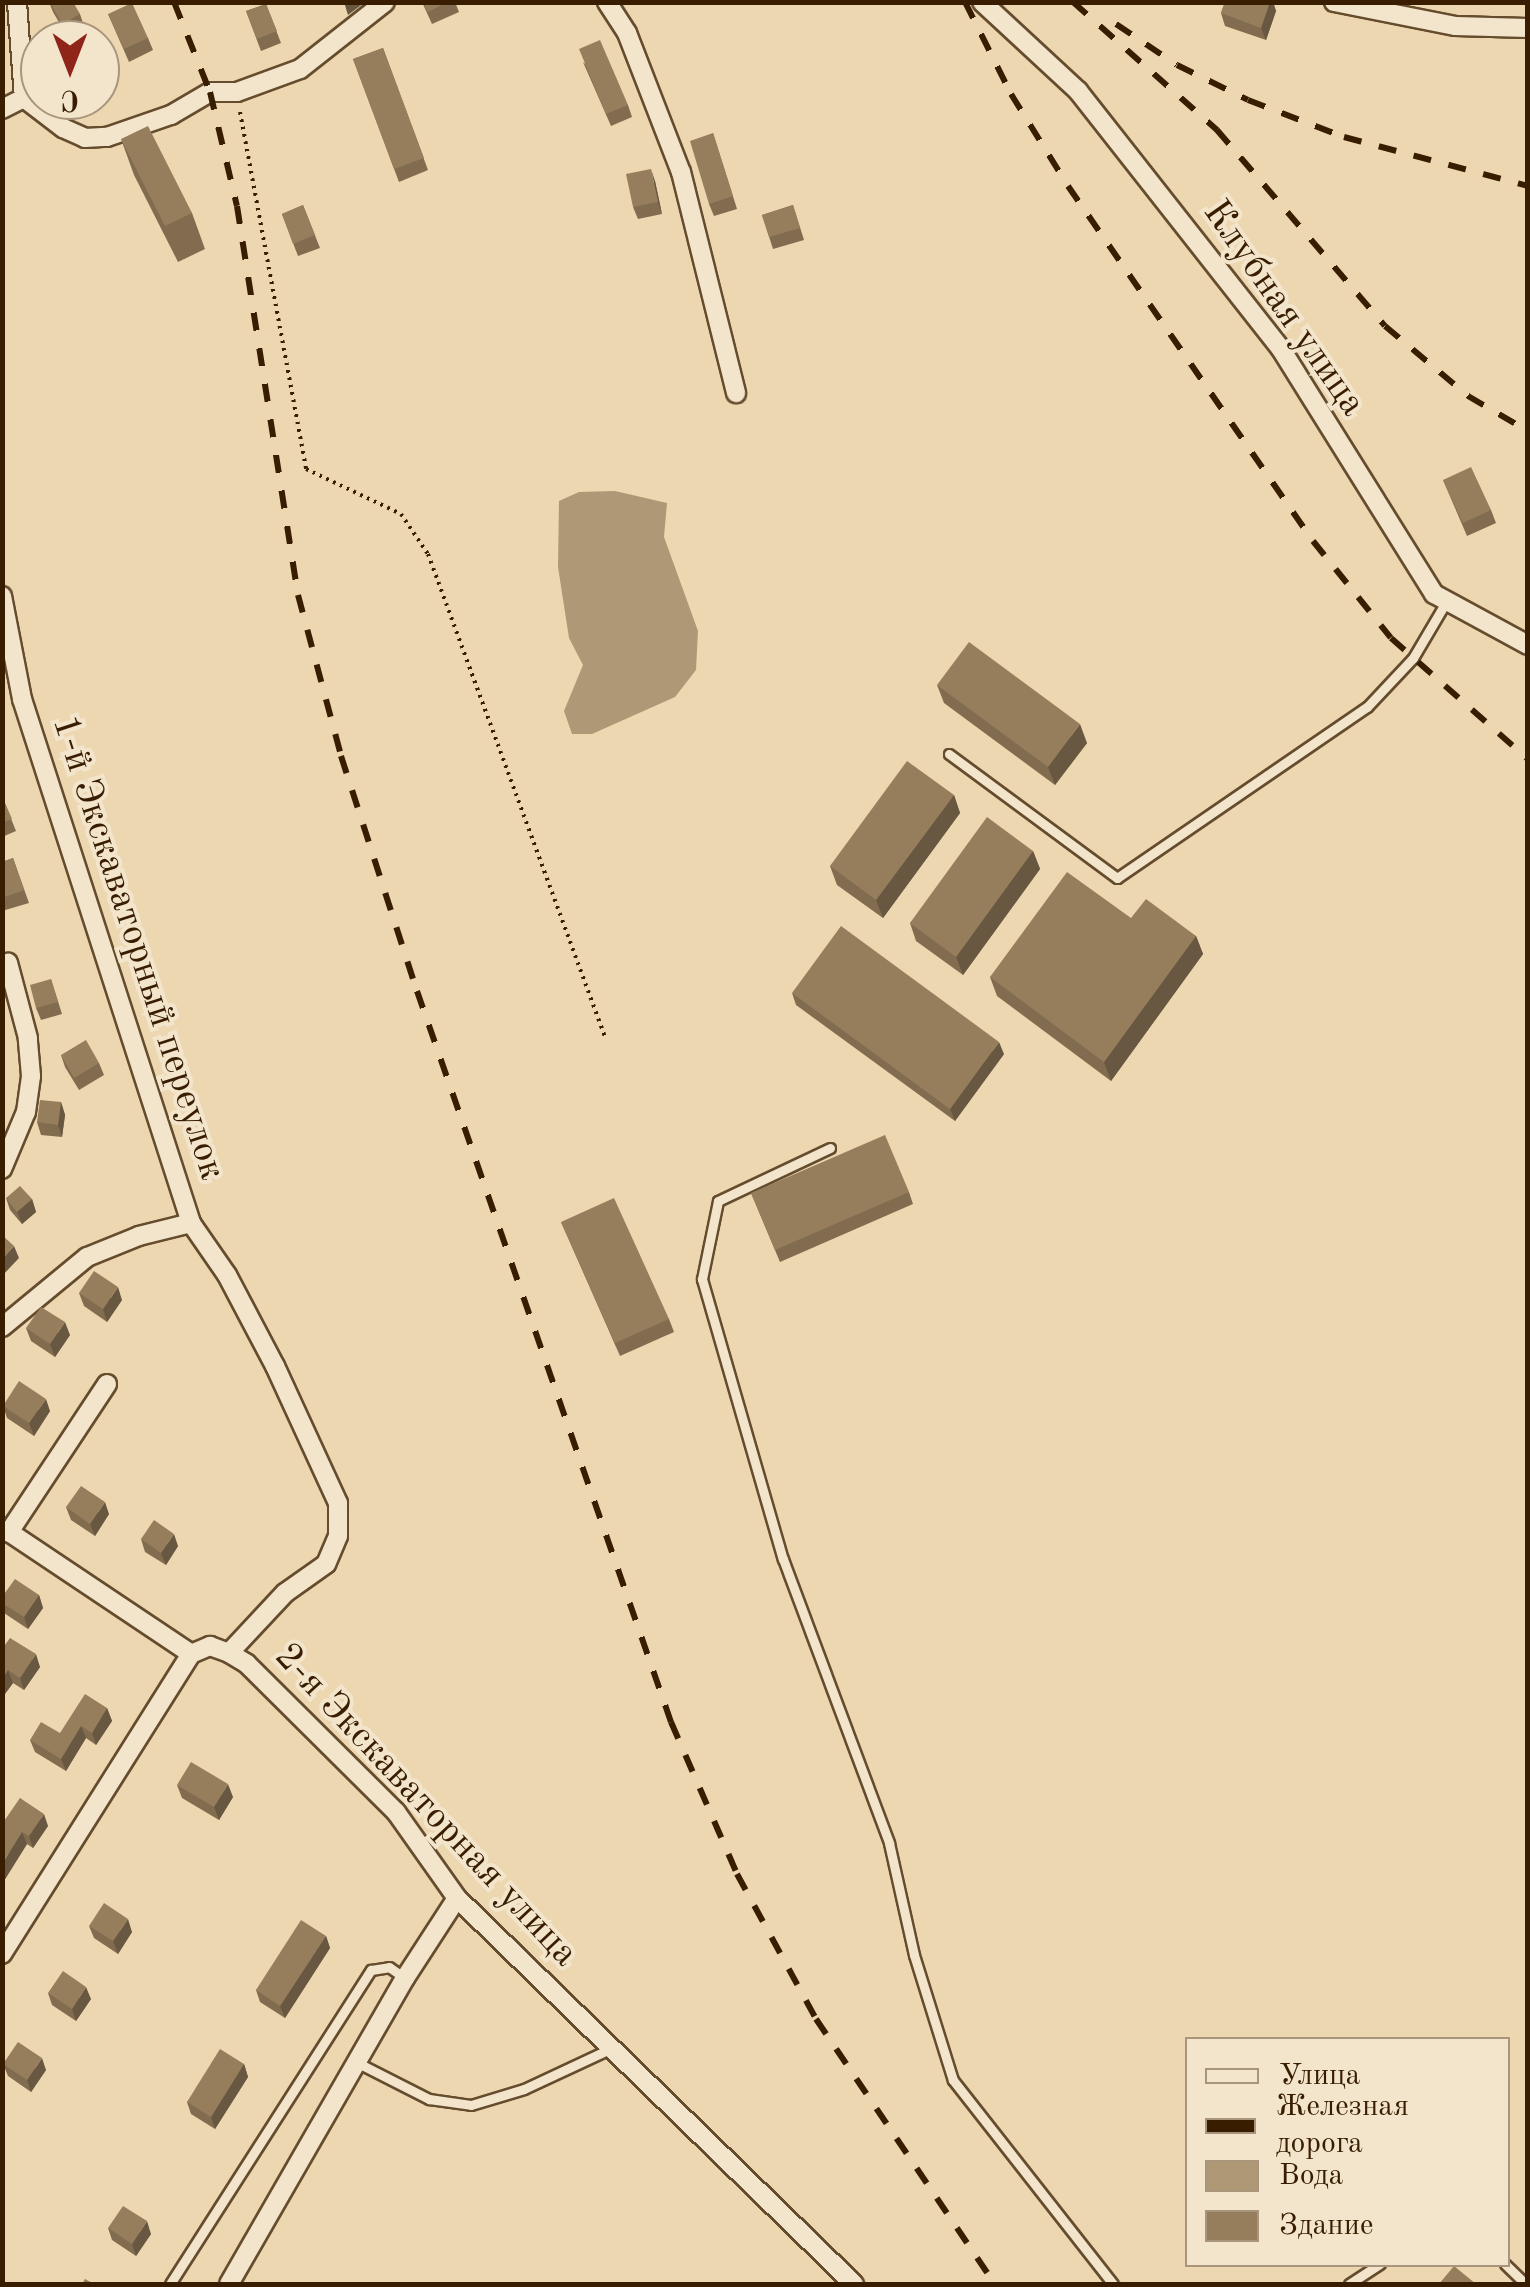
<!DOCTYPE html>
<html>
<head>
<meta charset="utf-8">
<style>
  body { margin:0 }
  #map { position:relative; width:1530px; height:2287px; overflow:hidden; background:#ecd7b1; font-family:"Old Standard TT",serif }
  div>[style] { position:absolute }
  .water>* { inset:0; background:#af9875 }
  .path>* { height:4px; margin-top:-2px; transform-origin:0; background:repeating-linear-gradient(90deg,#381d01 0 2.5px,transparent 0 7.5px) }
  .roads { filter:drop-shadow(2px 0 #654c2d) drop-shadow(-2px 0 #654c2d) drop-shadow(0 2px #654c2d) drop-shadow(0 -2px #654c2d) }
  .lane>* { height:9px; margin:-4.5px; padding:0 4.5px; transform-origin:4.5px; border-radius:4.5px; background:#f3e5cc }
  .street>* { height:18px; margin:-9px; padding:0 9px; transform-origin:9px; border-radius:9px; background:#f3e5cc }
  .rail>* { height:6px; margin-top:-3px; transform-origin:0; background:repeating-linear-gradient(90deg,#381d01 0 18px,transparent 0 36px) }
  .wall>* { inset:0; background:#816c50 }
  .shaded-wall>* { inset:0; background:#695841 }
  .building>* { inset:0; background:#967e5d }
  span { translate:-50% -50%; white-space:nowrap; text-align:center; line-height:1.15; -webkit-text-stroke:8px #f3e5cc; paint-order:stroke }
  .street-label { font-size:38px; color:#381d01 }
  .frame { position:absolute; inset:0; border:5px solid #381d01; pointer-events:none }
  .legend { position:absolute; left:1185px; top:2037px; width:325px; height:230px; box-sizing:border-box; background:#f3e5cc; border:2px solid #a8957b; margin:0; padding:12px 18px; list-style:none; font-size:30px; color:#381d01 }
  .legend li { display:flex; align-items:center; gap:20px; height:50px }
  .legend b { width:50px; border:2px solid #a8957b }
  .north { position:absolute; left:20px; top:20px; width:100px; height:100px; box-sizing:border-box; background:#f3e5cc; border:2px solid #a8957b; border-radius:50%; rotate:180deg; font-size:28px; font-weight:700; line-height:40px; text-align:center; color:#381d01 }
  .north::after { content:''; display:block; margin:auto; width:35px; height:45px; background:#8f2418; clip-path:polygon(50% 0,100% 100%,50% 72%,0 100%) }
</style>
</head>
<body>
<div id="map">
  <div class="water">
    <div style="clip-path:polygon(615px 491px,667px 503px,664px 537px,698px 631px,696px 670px,675px 697px,592px 734px,572px 734px,564px 711px,583px 665px,569px 638px,558px 567px,559px 501px,579px 492px)"></div>
  </div>
  <div class="path">
    <div style="left:240px;top:112px;width:363px;rotate:79.5deg"></div>
    <div style="left:306px;top:469px;width:105px;rotate:25.3deg"></div>
    <div style="left:401px;top:514px;width:48px;rotate:56deg"></div>
    <div style="left:428px;top:554px;width:514px;rotate:69.87deg"></div>
  </div>
  <div class="roads">
    <div class="lane">
      <div style="left:949px;top:754px;width:209px;rotate:36.4deg"></div>
      <div style="left:1117px;top:878px;width:303px;rotate:-34.4deg"></div>
      <div style="left:1367px;top:707px;width:67px;rotate:-46.8deg"></div>
      <div style="left:1413px;top:658px;width:65px;rotate:-59.5deg"></div>
      <div style="left:830px;top:1148px;width:124px;rotate:154.7deg"></div>
      <div style="left:718px;top:1201px;width:80px;rotate:101.6deg"></div>
      <div style="left:702px;top:1279px;width:291px;rotate:73.9deg"></div>
      <div style="left:783px;top:1559px;width:303px;rotate:69.5deg"></div>
      <div style="left:889px;top:1843px;width:115px;rotate:77.4deg"></div>
      <div style="left:914px;top:1955px;width:131px;rotate:72.7deg"></div>
      <div style="left:953px;top:2080px;width:259px;rotate:51.9deg"></div>
      <div style="left:358px;top:2063px;width:80px;rotate:26.9deg"></div>
      <div style="left:429px;top:2099px;width:42px;rotate:8.1deg"></div>
      <div style="left:471px;top:2105px;width:55px;rotate:-16.8deg"></div>
      <div style="left:524px;top:2089px;width:99px;rotate:-25deg"></div>
      <div style="left:1505px;top:2264px;width:29px;rotate:44deg"></div>
      <div style="left:170px;top:2284px;width:373px;rotate:-57.4deg"></div>
      <div style="left:371px;top:1970px;width:18px;rotate:-9deg"></div>
      <div style="left:389px;top:1967px;width:19px;rotate:35deg"></div>
      <div style="left:1349px;top:2284px;width:37px;rotate:-33deg"></div>
    </div>
    <div class="street">
      <div style="left:607px;top:2px;width:37px;rotate:57deg"></div>
      <div style="left:627px;top:33px;width:149px;rotate:68.8deg"></div>
      <div style="left:681px;top:172px;width:228px;rotate:76deg"></div>
      <div style="left:982px;top:2px;width:131px;rotate:42.8deg"></div>
      <div style="left:1078px;top:91px;width:328px;rotate:51.8deg"></div>
      <div style="left:1281px;top:349px;width:289px;rotate:58deg"></div>
      <div style="left:1434px;top:594px;width:107px;rotate:28.5deg"></div>
      <div style="left:1334px;top:2px;width:123px;rotate:11.2deg"></div>
      <div style="left:1455px;top:26px;width:73px;rotate:1.6deg"></div>
      <div style="left:24px;top:98px;width:49px;rotate:37.6deg"></div>
      <div style="left:63px;top:128px;width:24px;rotate:24deg"></div>
      <div style="left:85px;top:138px;width:22px;rotate:-3deg"></div>
      <div style="left:107px;top:137px;width:68px;rotate:-19deg"></div>
      <div style="left:171px;top:115px;width:45px;rotate:-30.5deg"></div>
      <div style="left:210px;top:92px;width:27px"></div>
      <div style="left:237px;top:92px;width:67px;rotate:-20.1deg"></div>
      <div style="left:300px;top:69px;width:108px;rotate:-38.2deg"></div>
      <div style="left:2px;top:109px;width:25px;rotate:-27deg"></div>
      <div style="left:24px;top:98px;width:96px;rotate:-94.2deg"></div>
      <div style="left:2px;top:596px;width:105px;rotate:79deg"></div>
      <div style="left:22px;top:699px;width:551px;rotate:72.12deg"></div>
      <div style="left:191px;top:1223px;width:54px;rotate:166deg"></div>
      <div style="left:139px;top:1236px;width:56px;rotate:158deg"></div>
      <div style="left:87px;top:1257px;width:110px;rotate:140.5deg"></div>
      <div style="left:2px;top:1169px;width:62px;rotate:-67.2deg"></div>
      <div style="left:26px;top:1112px;width:36px;rotate:-82deg"></div>
      <div style="left:31px;top:1076px;width:38px;rotate:-95deg"></div>
      <div style="left:28px;top:1038px;width:78px;rotate:-104.9deg"></div>
      <div style="left:191px;top:1223px;width:63px;rotate:55.3deg"></div>
      <div style="left:227px;top:1275px;width:103px;rotate:62.2deg"></div>
      <div style="left:275px;top:1366px;width:151px;rotate:65.3deg"></div>
      <div style="left:338px;top:1503px;width:33px;rotate:90deg"></div>
      <div style="left:338px;top:1536px;width:30px;rotate:113deg"></div>
      <div style="left:326px;top:1564px;width:50px;rotate:144.7deg"></div>
      <div style="left:285px;top:1593px;width:82px;rotate:133deg"></div>
      <div style="left:107px;top:1384px;width:178px;rotate:123.5deg"></div>
      <div style="left:9px;top:1532px;width:219px;rotate:33.8deg"></div>
      <div style="left:2px;top:1954px;width:355px;rotate:-57.8deg"></div>
      <div style="left:191px;top:1654px;width:21px;rotate:-23deg"></div>
      <div style="left:210px;top:1646px;width:20px;rotate:20deg"></div>
      <div style="left:229px;top:1653px;width:21px;rotate:31deg"></div>
      <div style="left:247px;top:1664px;width:210px;rotate:44.8deg"></div>
      <div style="left:396px;top:1812px;width:105px;rotate:54.7deg"></div>
      <div style="left:457px;top:1898px;width:554px;rotate:44.2deg"></div>
      <div style="left:229px;top:2284px;width:353px;rotate:-60.1deg"></div>
      <div style="left:405px;top:1978px;width:95px;rotate:-57deg"></div>
    </div>
  </div>
  <div class="rail">
    <div style="left:174px;top:2px;width:97px;rotate:68.2deg"></div>
    <div style="left:210px;top:92px;width:117px;rotate:76.7deg"></div>
    <div style="left:237px;top:206px;width:394px;rotate:81.1deg"></div>
    <div style="left:298px;top:595px;width:167px;rotate:75deg"></div>
    <div style="left:341px;top:756px;width:247px;rotate:72.1deg"></div>
    <div style="left:417px;top:991px;width:774px;rotate:70.84deg"></div>
    <div style="left:671px;top:1722px;width:166px;rotate:66.5deg"></div>
    <div style="left:737px;top:1874px;width:165px;rotate:61.4deg"></div>
    <div style="left:816px;top:2019px;width:320px;rotate:56deg"></div>
    <div style="left:965px;top:2px;width:103px;rotate:63.4deg"></div>
    <div style="left:1011px;top:94px;width:108px;rotate:58.2deg"></div>
    <div style="left:1068px;top:186px;width:431px;rotate:55.4deg"></div>
    <div style="left:1313px;top:541px;width:124px;rotate:51.2deg"></div>
    <div style="left:1391px;top:638px;width:183px;rotate:41.5deg"></div>
    <div style="left:1073px;top:2px;width:193px;rotate:41.6deg"></div>
    <div style="left:1217px;top:130px;width:258px;rotate:49.4deg"></div>
    <div style="left:1385px;top:326px;width:109px;rotate:40.1deg"></div>
    <div style="left:1468px;top:396px;width:69px;rotate:30.3deg"></div>
    <div style="left:1116px;top:24px;width:73px;rotate:33.9deg"></div>
    <div style="left:1177px;top:65px;width:79px;rotate:26.2deg"></div>
    <div style="left:1248px;top:100px;width:103px;rotate:21.1deg"></div>
    <div style="left:1344px;top:137px;width:190px;rotate:14.9deg"></div>
  </div>
  <div class="wall">
    <div style="clip-path:polygon(49px 2px,80px 14px,84px 26px,67px 36px,53px 12px)"></div>
    <div style="clip-path:polygon(422px 2px,455px 2px,459px 12px,432px 24px)"></div>
    <div style="clip-path:polygon(1225px 2px,1273px 2px,1276px 11px,1266px 40px,1225px 26px,1221px 13px)"></div>
    <div style="clip-path:polygon(266px 4px,281px 43px,261px 51px,246px 11px)"></div>
    <div style="clip-path:polygon(108px 14px,148px 38px,153px 50px,129px 62px)"></div>
    <div style="clip-path:polygon(383px 48px,428px 170px,399px 182px,353px 59px)"></div>
    <div style="clip-path:polygon(583px 62px,628px 105px,632px 117px,611px 126px)"></div>
    <div style="clip-path:polygon(713px 133px,737px 209px,714px 216px,709px 204px)"></div>
    <div style="clip-path:polygon(121px 139px,192px 213px,205px 249px,178px 262px,134px 175px)"></div>
    <div style="clip-path:polygon(655px 181px,662px 214px,638px 219px,633px 207px)"></div>
    <div style="clip-path:polygon(303px 205px,320px 248px,298px 256px,282px 214px)"></div>
    <div style="clip-path:polygon(793px 205px,804px 240px,773px 249px,762px 215px)"></div>
    <div style="clip-path:polygon(1443px 480px,1491px 510px,1496px 523px,1467px 536px)"></div>
    <div style="clip-path:polygon(937px 685px,1087px 743px,1055px 785px,944px 703px)"></div>
    <div style="clip-path:polygon(954px 795px,960px 813px,883px 918px,837px 885px,830px 866px)"></div>
    <div style="clip-path:polygon(2px 796px,16px 831px,2px 837px)"></div>
    <div style="clip-path:polygon(1033px 851px,1040px 869px,963px 975px,916px 941px,910px 923px)"></div>
    <div style="clip-path:polygon(13px 858px,29px 903px,2px 911px,2px 862px)"></div>
    <div style="clip-path:polygon(1131px 918px,1196px 936px,1203px 954px,1111px 1081px,997px 996px,990px 977px)"></div>
    <div style="clip-path:polygon(51px 979px,62px 1014px,41px 1020px,36px 1008px)"></div>
    <div style="clip-path:polygon(792px 993px,1004px 1054px,955px 1121px,796px 1005px)"></div>
    <div style="clip-path:polygon(61px 1055px,99px 1063px,104px 1075px,79px 1090px,65px 1067px)"></div>
    <div style="clip-path:polygon(61px 1102px,65px 1115px,62px 1137px,41px 1135px,37px 1122px)"></div>
    <div style="clip-path:polygon(909px 1192px,913px 1204px,780px 1262px,751px 1193px)"></div>
    <div style="clip-path:polygon(6px 1198px,32px 1199px,36px 1212px,22px 1224px,10px 1210px)"></div>
    <div style="clip-path:polygon(561px 1222px,669px 1319px,674px 1332px,620px 1356px)"></div>
    <div style="clip-path:polygon(79px 1293px,122px 1300px,107px 1322px,84px 1306px)"></div>
    <div style="clip-path:polygon(26px 1328px,70px 1335px,55px 1357px,31px 1341px)"></div>
    <div style="clip-path:polygon(3px 1406px,50px 1411px,34px 1436px,7px 1418px)"></div>
    <div style="clip-path:polygon(66px 1507px,109px 1514px,95px 1536px,71px 1520px)"></div>
    <div style="clip-path:polygon(141px 1539px,178px 1546px,166px 1565px,145px 1552px)"></div>
    <div style="clip-path:polygon(39px 1595px,43px 1608px,28px 1629px,4px 1613px,2px 1608px,2px 1597px)"></div>
    <div style="clip-path:polygon(10px 1638px,40px 1667px,24px 1690px,13px 1683px,2px 1698px)"></div>
    <div style="clip-path:polygon(107px 1708px,112px 1721px,96px 1745px,86px 1738px,66px 1771px,35px 1752px,30px 1740px,60px 1733px)"></div>
    <div style="clip-path:polygon(177px 1785px,233px 1797px,219px 1820px,182px 1798px)"></div>
    <div style="clip-path:polygon(20px 1798px,48px 1826px,33px 1848px,27px 1844px,2px 1884px)"></div>
    <div style="clip-path:polygon(89px 1926px,132px 1932px,118px 1954px,94px 1938px)"></div>
    <div style="clip-path:polygon(326px 1936px,330px 1948px,285px 2018px,260px 2002px,256px 1990px)"></div>
    <div style="clip-path:polygon(48px 1993px,91px 1999px,76px 2021px,52px 2005px)"></div>
    <div style="clip-path:polygon(3px 2064px,46px 2070px,31px 2092px,8px 2076px)"></div>
    <div style="clip-path:polygon(244px 2064px,248px 2077px,215px 2129px,191px 2114px,187px 2102px)"></div>
    <div style="clip-path:polygon(108px 2228px,151px 2234px,136px 2256px,112px 2240px)"></div>
  </div>
  <div class="shaded-wall">
    <div style="clip-path:polygon(344px 2px,364px 3px,348px 15px)"></div>
    <div style="clip-path:polygon(1270px 2px,1273px 2px,1276px 11px,1266px 40px,1261px 28px)"></div>
    <div style="clip-path:polygon(651px 169px,655px 181px,662px 214px,658px 202px)"></div>
    <div style="clip-path:polygon(1080px 724px,1087px 743px,1055px 785px,1048px 767px)"></div>
    <div style="clip-path:polygon(954px 795px,960px 813px,883px 918px,876px 900px)"></div>
    <div style="clip-path:polygon(1033px 851px,1040px 869px,963px 975px,956px 957px)"></div>
    <div style="clip-path:polygon(1196px 936px,1203px 954px,1111px 1081px,1104px 1062px)"></div>
    <div style="clip-path:polygon(999px 1042px,1004px 1054px,955px 1121px,950px 1109px)"></div>
    <div style="clip-path:polygon(61px 1102px,65px 1115px,62px 1137px,58px 1125px)"></div>
    <div style="clip-path:polygon(32px 1199px,36px 1212px,22px 1224px,17px 1212px)"></div>
    <div style="clip-path:polygon(14px 1246px,19px 1258px,2px 1276px,2px 1259px)"></div>
    <div style="clip-path:polygon(118px 1287px,122px 1300px,107px 1322px,103px 1309px)"></div>
    <div style="clip-path:polygon(65px 1322px,70px 1335px,55px 1357px,50px 1344px)"></div>
    <div style="clip-path:polygon(46px 1399px,50px 1411px,34px 1436px,29px 1423px)"></div>
    <div style="clip-path:polygon(105px 1502px,109px 1514px,95px 1536px,90px 1524px)"></div>
    <div style="clip-path:polygon(174px 1534px,178px 1546px,166px 1565px,161px 1553px)"></div>
    <div style="clip-path:polygon(39px 1595px,43px 1608px,28px 1629px,24px 1617px)"></div>
    <div style="clip-path:polygon(36px 1654px,40px 1667px,24px 1690px,20px 1678px)"></div>
    <div style="clip-path:polygon(8px 1670px,13px 1683px,2px 1698px,2px 1679px)"></div>
    <div style="clip-path:polygon(107px 1708px,112px 1721px,96px 1745px,92px 1733px)"></div>
    <div style="clip-path:polygon(81px 1726px,86px 1738px,66px 1771px,61px 1759px)"></div>
    <div style="clip-path:polygon(228px 1784px,233px 1797px,219px 1820px,214px 1807px)"></div>
    <div style="clip-path:polygon(44px 1814px,48px 1826px,33px 1848px,29px 1836px)"></div>
    <div style="clip-path:polygon(22px 1832px,27px 1844px,2px 1884px,2px 1864px)"></div>
    <div style="clip-path:polygon(128px 1919px,132px 1932px,118px 1954px,113px 1941px)"></div>
    <div style="clip-path:polygon(326px 1936px,330px 1948px,285px 2018px,280px 2006px)"></div>
    <div style="clip-path:polygon(86px 1987px,91px 1999px,76px 2021px,72px 2009px)"></div>
    <div style="clip-path:polygon(42px 2058px,46px 2070px,31px 2092px,27px 2080px)"></div>
    <div style="clip-path:polygon(244px 2064px,248px 2077px,215px 2129px,211px 2117px)"></div>
    <div style="clip-path:polygon(147px 2221px,151px 2234px,136px 2256px,132px 2244px)"></div>
  </div>
  <div class="building">
    <div style="clip-path:polygon(50px 2px,73px 2px,80px 14px,62px 24px)"></div>
    <div style="clip-path:polygon(423px 2px,448px 2px,428px 12px)"></div>
    <div style="clip-path:polygon(1225px 2px,1270px 2px,1261px 28px,1221px 13px)"></div>
    <div style="clip-path:polygon(132px 3px,148px 38px,124px 49px,108px 14px)"></div>
    <div style="clip-path:polygon(266px 4px,277px 31px,257px 39px,246px 11px)"></div>
    <div style="clip-path:polygon(600px 40px,628px 105px,606px 114px,579px 49px)"></div>
    <div style="clip-path:polygon(383px 48px,424px 158px,394px 169px,353px 59px)"></div>
    <div style="clip-path:polygon(148px 126px,192px 213px,165px 226px,121px 139px)"></div>
    <div style="clip-path:polygon(713px 133px,733px 196px,709px 204px,690px 141px)"></div>
    <div style="clip-path:polygon(651px 169px,658px 202px,633px 207px,626px 174px)"></div>
    <div style="clip-path:polygon(303px 205px,315px 235px,293px 244px,282px 214px)"></div>
    <div style="clip-path:polygon(793px 205px,800px 228px,769px 237px,762px 215px)"></div>
    <div style="clip-path:polygon(1471px 467px,1491px 510px,1463px 523px,1443px 480px)"></div>
    <div style="clip-path:polygon(969px 642px,1080px 724px,1048px 767px,937px 685px)"></div>
    <div style="clip-path:polygon(907px 761px,954px 795px,876px 900px,830px 866px)"></div>
    <div style="clip-path:polygon(2px 796px,12px 819px,2px 823px)"></div>
    <div style="clip-path:polygon(987px 817px,1033px 851px,956px 957px,910px 923px)"></div>
    <div style="clip-path:polygon(13px 858px,24px 890px,2px 898px,2px 862px)"></div>
    <div style="clip-path:polygon(1067px 872px,1131px 918px,1146px 899px,1196px 936px,1104px 1062px,990px 977px)"></div>
    <div style="clip-path:polygon(841px 926px,999px 1042px,950px 1109px,792px 993px)"></div>
    <div style="clip-path:polygon(51px 979px,58px 1002px,36px 1008px,30px 985px)"></div>
    <div style="clip-path:polygon(86px 1040px,99px 1063px,74px 1078px,61px 1055px)"></div>
    <div style="clip-path:polygon(40px 1100px,61px 1102px,58px 1125px,37px 1122px)"></div>
    <div style="clip-path:polygon(885px 1135px,909px 1192px,775px 1250px,751px 1193px)"></div>
    <div style="clip-path:polygon(20px 1186px,32px 1199px,17px 1212px,6px 1198px)"></div>
    <div style="clip-path:polygon(614px 1198px,669px 1319px,615px 1343px,561px 1222px)"></div>
    <div style="clip-path:polygon(2px 1235px,14px 1246px,2px 1259px)"></div>
    <div style="clip-path:polygon(94px 1271px,118px 1287px,103px 1309px,79px 1293px)"></div>
    <div style="clip-path:polygon(41px 1307px,65px 1322px,50px 1344px,26px 1328px)"></div>
    <div style="clip-path:polygon(19px 1381px,46px 1399px,29px 1423px,3px 1406px)"></div>
    <div style="clip-path:polygon(81px 1486px,105px 1502px,90px 1524px,66px 1507px)"></div>
    <div style="clip-path:polygon(154px 1520px,174px 1534px,161px 1553px,141px 1539px)"></div>
    <div style="clip-path:polygon(15px 1579px,39px 1595px,24px 1617px,2px 1603px,2px 1597px)"></div>
    <div style="clip-path:polygon(10px 1638px,36px 1654px,20px 1678px,8px 1670px,2px 1679px,2px 1649px)"></div>
    <div style="clip-path:polygon(85px 1694px,107px 1708px,92px 1733px,81px 1726px,61px 1759px,30px 1740px,41px 1722px,60px 1733px)"></div>
    <div style="clip-path:polygon(191px 1762px,228px 1784px,214px 1807px,177px 1785px)"></div>
    <div style="clip-path:polygon(20px 1798px,44px 1814px,29px 1836px,22px 1832px,2px 1864px,2px 1824px)"></div>
    <div style="clip-path:polygon(104px 1903px,128px 1919px,113px 1941px,89px 1926px)"></div>
    <div style="clip-path:polygon(301px 1920px,326px 1936px,280px 2006px,256px 1990px)"></div>
    <div style="clip-path:polygon(63px 1971px,86px 1987px,72px 2009px,48px 1993px)"></div>
    <div style="clip-path:polygon(18px 2042px,42px 2058px,27px 2080px,3px 2064px)"></div>
    <div style="clip-path:polygon(220px 2049px,244px 2064px,211px 2117px,187px 2102px)"></div>
    <div style="clip-path:polygon(123px 2206px,147px 2221px,132px 2244px,108px 2228px)"></div>
    <div style="clip-path:polygon(1454px 2266px,1476px 2284px,1439px 2284px)"></div>
    <div style="clip-path:polygon(85px 2279px,94px 2284px,82px 2284px)"></div>
  </div>
  <div class="street-label">
    <span style="left:1283px;top:309px;rotate:55deg">Клубная улица</span>
    <span style="left:137px;top:948px;rotate:72deg">1-й Экскаваторный переулок</span>
    <span style="left:425px;top:1806px;rotate:47deg">2-я Экскаваторная улица</span>
  </div>
  <div class="frame"></div>
  <ul class="legend">
  <li><b style="height:12px;background:#f3e5cc"></b>Улица</li>
  <li><b style="height:12px;background:#381d01"></b>Железная дорога</li>
  <li><b style="height:28px;background:#af9875"></b>Вода</li>
  <li><b style="height:28px;background:#967e5d"></b>Здание</li>
  </ul>
  <div class="north">С</div>
</div>
</body>
</html>
